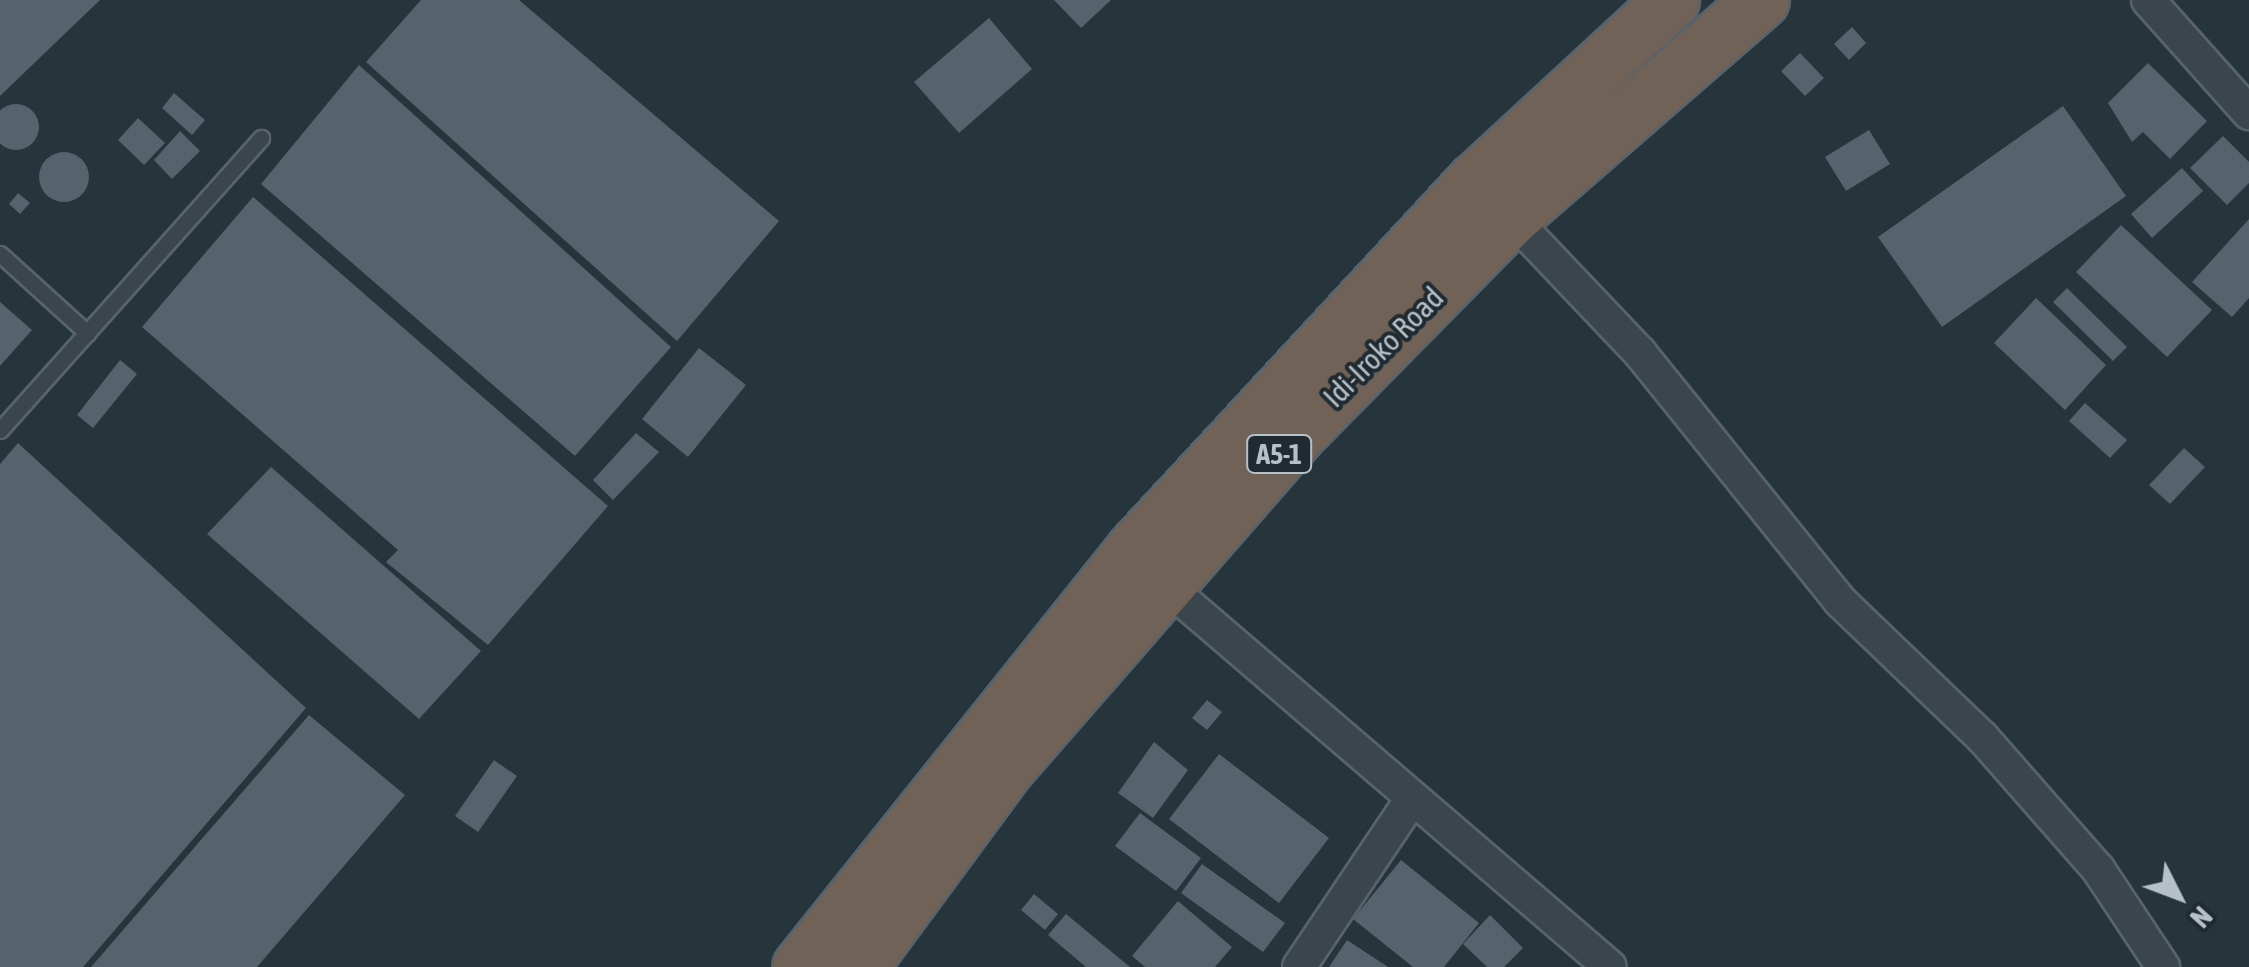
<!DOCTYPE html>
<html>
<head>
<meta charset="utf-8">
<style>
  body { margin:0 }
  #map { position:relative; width:2249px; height:967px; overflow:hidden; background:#26343b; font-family:"Asap Condensed",sans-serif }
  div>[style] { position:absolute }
  .building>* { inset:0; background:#54636c }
  .round { border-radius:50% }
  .roads { filter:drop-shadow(2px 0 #58636a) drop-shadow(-2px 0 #58636a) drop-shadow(0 2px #58636a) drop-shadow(0 -2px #58636a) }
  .lane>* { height:15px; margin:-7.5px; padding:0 7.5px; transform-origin:7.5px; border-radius:7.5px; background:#3a454c }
  .street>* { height:32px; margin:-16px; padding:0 16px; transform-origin:16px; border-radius:16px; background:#3a454c }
  .highway>* { height:55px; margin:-27.5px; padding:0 27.5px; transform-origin:27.5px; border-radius:27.5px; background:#716258 }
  span { translate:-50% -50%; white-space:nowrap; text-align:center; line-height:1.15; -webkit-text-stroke:8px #1f2a31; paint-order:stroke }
  .shield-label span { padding:2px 8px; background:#1f2a31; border:2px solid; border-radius:8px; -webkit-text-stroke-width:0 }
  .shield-label { font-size:28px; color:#b6c0c7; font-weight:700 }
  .street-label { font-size:30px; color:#b6c0c7 }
  .north { position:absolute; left:2129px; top:847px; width:100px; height:100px; -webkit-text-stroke:8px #1f2a31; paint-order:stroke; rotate:132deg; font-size:28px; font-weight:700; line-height:40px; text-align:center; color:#b6c0c7 }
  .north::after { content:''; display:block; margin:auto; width:35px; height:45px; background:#b6c0c7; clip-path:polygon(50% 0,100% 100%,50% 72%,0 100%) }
</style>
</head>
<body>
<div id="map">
  <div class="building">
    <div style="clip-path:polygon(0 0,100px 0,0 96px)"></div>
    <div style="clip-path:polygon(421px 0,519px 0,779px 221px,677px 341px,366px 62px)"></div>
    <div style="clip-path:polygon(1054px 0,1111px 0,1081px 28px)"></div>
    <div style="clip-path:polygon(989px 18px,1032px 69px,959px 133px,914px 82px)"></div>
    <div style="clip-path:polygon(1852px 27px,1866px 43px,1849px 60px,1834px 44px)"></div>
    <div style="clip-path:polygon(1800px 53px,1824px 78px,1805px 96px,1781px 71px)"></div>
    <div style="clip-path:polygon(2148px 63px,2207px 121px,2170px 159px,2143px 132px,2132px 142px,2108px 103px)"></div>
    <div style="clip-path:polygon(359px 65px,671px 347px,575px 456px,261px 184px)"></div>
    <div style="clip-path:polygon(174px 93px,205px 120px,192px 135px,162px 108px)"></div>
    <div class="round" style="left:-7px;top:104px;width:46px;height:46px"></div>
    <div style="clip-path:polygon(2063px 106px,2126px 196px,1942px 327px,1878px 237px)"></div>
    <div style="clip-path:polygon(138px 118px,165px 143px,144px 165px,118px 140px)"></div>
    <div style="clip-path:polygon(1869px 130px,1890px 164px,1846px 191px,1825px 157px)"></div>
    <div style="clip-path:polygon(180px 131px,200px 151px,172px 179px,154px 160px)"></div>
    <div style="clip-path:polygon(2223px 136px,2249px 162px,2249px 183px,2227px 205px,2190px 168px)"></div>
    <div class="round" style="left:39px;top:152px;width:50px;height:50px"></div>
    <div style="clip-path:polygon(2182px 168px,2203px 191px,2152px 238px,2131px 214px)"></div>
    <div style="clip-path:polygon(18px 193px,30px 203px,20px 214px,9px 204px)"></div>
    <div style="clip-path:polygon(253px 197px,608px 506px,488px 645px,386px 562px,398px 550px,142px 327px)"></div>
    <div style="clip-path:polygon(2249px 219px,2249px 298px,2232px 317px,2192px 282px)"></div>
    <div style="clip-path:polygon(2121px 225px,2212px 310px,2167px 357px,2076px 272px)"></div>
    <div style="clip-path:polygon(2067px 288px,2127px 347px,2113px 361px,2053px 302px)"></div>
    <div style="clip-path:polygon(2036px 298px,2106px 365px,2065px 410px,1994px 343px)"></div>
    <div style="clip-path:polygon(0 302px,32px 330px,0 366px)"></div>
    <div style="clip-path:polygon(699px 348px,746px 385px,688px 457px,642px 419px)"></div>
    <div style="clip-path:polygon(120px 360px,137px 374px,93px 428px,77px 415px)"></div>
    <div style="clip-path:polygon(2085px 403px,2127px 440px,2110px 458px,2069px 421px)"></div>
    <div style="clip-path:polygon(636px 433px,659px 452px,613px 500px,593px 480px)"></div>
    <div style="clip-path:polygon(18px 443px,306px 708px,83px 967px,0 967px,0 464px)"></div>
    <div style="clip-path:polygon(2184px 448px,2205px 467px,2170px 504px,2149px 485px)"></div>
    <div style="clip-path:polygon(271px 467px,481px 651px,419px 719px,207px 534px)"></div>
    <div style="clip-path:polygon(1207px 700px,1222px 712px,1207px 730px,1192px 718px)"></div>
    <div style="clip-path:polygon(309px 715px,405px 795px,257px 967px,91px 967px)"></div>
    <div style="clip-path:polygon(1154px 742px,1188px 770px,1153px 818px,1118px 793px)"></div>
    <div style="clip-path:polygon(1219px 754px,1329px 838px,1279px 903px,1169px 819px)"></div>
    <div style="clip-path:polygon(494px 760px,517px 776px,478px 832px,455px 816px)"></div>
    <div style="clip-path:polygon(1140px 813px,1201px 858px,1176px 891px,1115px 846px)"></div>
    <div style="clip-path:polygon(1401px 860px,1479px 923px,1444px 967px,1413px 967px,1353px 919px)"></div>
    <div style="clip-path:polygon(1202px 864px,1285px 923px,1263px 952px,1181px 893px)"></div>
    <div style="clip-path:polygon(1034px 894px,1058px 914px,1045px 930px,1021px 910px)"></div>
    <div style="clip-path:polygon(1178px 901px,1232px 947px,1215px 967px,1145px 967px,1132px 956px)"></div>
    <div style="clip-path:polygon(1066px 914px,1130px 967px,1086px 967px,1048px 935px)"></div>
    <div style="clip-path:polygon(1490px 915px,1523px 948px,1504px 967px,1487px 967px,1463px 944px)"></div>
    <div style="clip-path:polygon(1347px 940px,1388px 967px,1329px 967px)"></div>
  </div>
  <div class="roads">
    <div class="lane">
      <div style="left:0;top:254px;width:118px;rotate:42.2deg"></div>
      <div style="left:0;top:430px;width:392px;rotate:-48.2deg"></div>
    </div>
    <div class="street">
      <div style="left:2148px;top:0;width:152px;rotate:48.2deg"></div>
      <div style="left:1511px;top:217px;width:187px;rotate:46.5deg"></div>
      <div style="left:1640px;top:353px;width:319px;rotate:51.1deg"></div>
      <div style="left:1840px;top:601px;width:197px;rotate:43.8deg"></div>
      <div style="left:1982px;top:737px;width:176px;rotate:48.7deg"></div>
      <div style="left:2098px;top:869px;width:118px;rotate:56.4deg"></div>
      <div style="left:1165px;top:585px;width:586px;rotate:40.64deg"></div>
      <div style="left:1299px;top:967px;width:199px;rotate:-56.1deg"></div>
    </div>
    <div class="highway">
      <div style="left:800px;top:967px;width:536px;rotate:-51.36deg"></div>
      <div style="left:1135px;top:548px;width:499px;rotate:-47.2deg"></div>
      <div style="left:1474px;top:182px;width:268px;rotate:-42.7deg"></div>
      <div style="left:859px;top:967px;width:245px;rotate:-53.6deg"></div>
      <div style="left:1004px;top:770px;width:444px;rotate:-48.9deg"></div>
      <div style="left:1296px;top:435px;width:306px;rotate:-45.4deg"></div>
      <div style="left:1511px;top:217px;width:331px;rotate:-41deg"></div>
    </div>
  </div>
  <div class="shield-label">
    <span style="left:1279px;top:454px">A5-1</span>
  </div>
  <div class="street-label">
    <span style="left:1383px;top:347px;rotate:-45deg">Idi-Iroko Road</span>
  </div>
  <div class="north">N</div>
</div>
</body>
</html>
